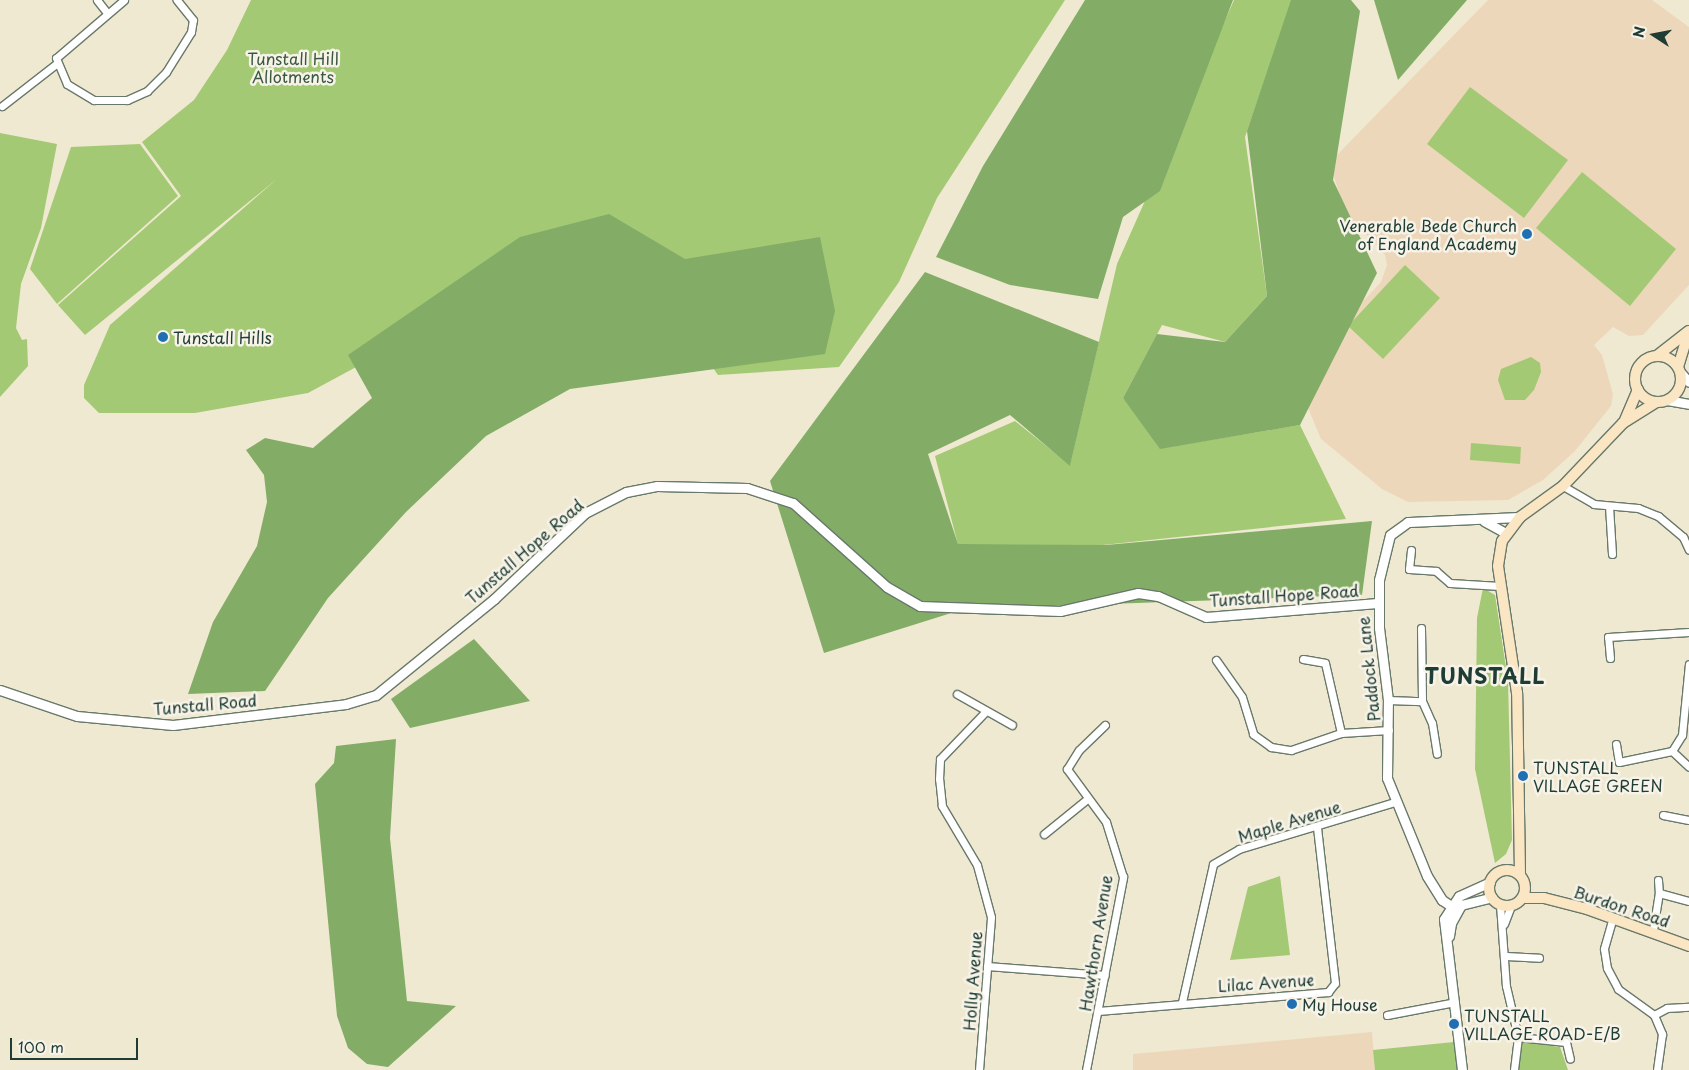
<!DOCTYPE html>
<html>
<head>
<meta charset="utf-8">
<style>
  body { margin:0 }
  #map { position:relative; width:1689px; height:1070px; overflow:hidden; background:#f0e9d1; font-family:"Playpen Sans",sans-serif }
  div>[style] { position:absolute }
  .built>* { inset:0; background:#edd7ba }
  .green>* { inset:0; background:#a4c974 }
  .forest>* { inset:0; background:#83ad66 }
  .roads { filter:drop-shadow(1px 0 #68796b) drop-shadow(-1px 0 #68796b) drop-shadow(0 1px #68796b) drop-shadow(0 -1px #68796b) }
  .minor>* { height:7px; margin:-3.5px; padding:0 3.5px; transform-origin:3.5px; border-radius:3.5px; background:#fff }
  .tertiary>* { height:9px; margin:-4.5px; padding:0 4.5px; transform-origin:4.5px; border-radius:4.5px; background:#fff }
  .secondary>* { height:10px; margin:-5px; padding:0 5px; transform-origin:5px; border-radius:5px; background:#fbe6c3 }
  .secondary>.ring { margin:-5px; padding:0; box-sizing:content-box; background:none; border:10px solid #fbe6c3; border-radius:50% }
  .dots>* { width:14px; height:14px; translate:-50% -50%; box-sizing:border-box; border:2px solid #f7f3e8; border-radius:50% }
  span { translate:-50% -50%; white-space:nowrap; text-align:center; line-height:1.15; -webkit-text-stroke:5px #f7f3e8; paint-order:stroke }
  .park-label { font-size:16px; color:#3a5941 }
  .poi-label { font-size:16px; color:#1f3d34 }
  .right { translate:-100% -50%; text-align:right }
  .left { translate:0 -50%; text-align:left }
  .street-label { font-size:16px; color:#1f3d34 }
  .district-label { font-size:21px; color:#1f3d34; font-weight:700; letter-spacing:1px }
  .north { position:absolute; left:1629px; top:10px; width:50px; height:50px; -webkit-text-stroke:4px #f7f3e8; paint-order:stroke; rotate:281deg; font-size:14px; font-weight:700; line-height:20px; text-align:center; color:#1f3d34 }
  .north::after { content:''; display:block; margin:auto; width:18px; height:22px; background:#1f3d34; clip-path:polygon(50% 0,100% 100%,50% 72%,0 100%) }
  .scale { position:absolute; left:10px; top:1038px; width:128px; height:22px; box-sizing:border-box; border:2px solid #1f3d34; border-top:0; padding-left:6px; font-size:15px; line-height:18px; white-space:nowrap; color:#1f3d34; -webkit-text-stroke:4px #f7f3e8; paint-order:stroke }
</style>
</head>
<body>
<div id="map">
  <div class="built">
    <div style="clip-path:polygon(1488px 0,1652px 0,1689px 27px,1689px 285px,1643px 335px,1629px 336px,1613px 327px,1594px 345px,1602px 355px,1613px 394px,1611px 406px,1575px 451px,1543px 480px,1508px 500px,1408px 502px,1382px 489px,1321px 439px,1303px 396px,1351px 314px,1381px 282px,1387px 265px,1385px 255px,1346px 213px,1332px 171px,1336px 156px)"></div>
    <div style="clip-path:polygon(1372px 1032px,1375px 1070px,1133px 1070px,1133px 1054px)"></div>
  </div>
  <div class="green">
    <div style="clip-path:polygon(251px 0,1065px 0,937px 198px,899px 282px,839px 367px,718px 375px,614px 228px,308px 393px,195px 413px,99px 413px,84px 398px,84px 385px,110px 325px,277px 179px,85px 335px,58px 305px,181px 196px,142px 142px,194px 100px,227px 50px)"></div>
    <div style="clip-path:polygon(1234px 0,1292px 0,1245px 137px,1267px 296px,1225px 342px,1162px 325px,1123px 398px,1168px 447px,1300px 425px,1346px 519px,962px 560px,935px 456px,1015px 421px,1070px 465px,1117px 264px)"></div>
    <div style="clip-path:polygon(1470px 87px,1568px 160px,1524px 218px,1427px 144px)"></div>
    <div style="clip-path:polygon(0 133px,57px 144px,41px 228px,21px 284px,16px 328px,22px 340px,27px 339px,28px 366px,0 397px)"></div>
    <div style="clip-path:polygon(140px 144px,178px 196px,57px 304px,30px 269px,71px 147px)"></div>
    <div style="clip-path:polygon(1582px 172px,1676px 249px,1630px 306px,1536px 228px)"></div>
    <div style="clip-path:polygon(1405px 265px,1440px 298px,1383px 359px,1348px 326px)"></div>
    <div style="clip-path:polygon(1531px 357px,1540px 363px,1541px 372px,1534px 390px,1525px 400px,1505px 400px,1498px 380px,1501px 369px)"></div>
    <div style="clip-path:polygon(1471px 443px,1521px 447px,1520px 464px,1470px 460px)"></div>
    <div style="clip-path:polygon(1483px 588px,1495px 595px,1508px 681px,1512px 840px,1506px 854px,1495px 863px,1475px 769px,1477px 618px)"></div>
    <div style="clip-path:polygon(1280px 876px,1290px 955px,1230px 960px,1248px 887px)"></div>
    <div style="clip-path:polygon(1523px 1041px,1560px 1047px,1568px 1070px,1517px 1070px,1519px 1042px)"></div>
    <div style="clip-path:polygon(1454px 1042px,1457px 1070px,1375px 1070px,1373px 1050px)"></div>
  </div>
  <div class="forest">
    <div style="clip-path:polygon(1085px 0,1233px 0,1160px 191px,1123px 217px,1098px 299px,1010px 285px,936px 257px,983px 166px)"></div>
    <div style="clip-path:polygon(1291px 0,1351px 0,1360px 11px,1333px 180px,1377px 273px,1300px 425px,1160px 449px,1123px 398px,1157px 334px,1225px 342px,1267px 296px,1247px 131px)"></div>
    <div style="clip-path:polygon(1374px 0,1467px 0,1398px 80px)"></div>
    <div style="clip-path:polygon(609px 214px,685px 259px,820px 237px,835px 311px,825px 354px,570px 389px,486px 436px,406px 512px,328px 598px,265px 691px,188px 694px,213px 622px,257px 546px,267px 502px,264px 475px,246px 450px,265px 438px,313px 448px,372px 398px,348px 355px,520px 237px)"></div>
    <div style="clip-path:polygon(925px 272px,1099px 342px,1070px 466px,1010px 415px,928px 454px,958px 544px,1106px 545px,1372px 521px,1362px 595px,964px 609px,824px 653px,770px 481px)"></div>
    <div style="clip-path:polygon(474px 639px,530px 701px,410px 728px,391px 699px)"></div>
    <div style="clip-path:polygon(396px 739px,390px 838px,407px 1001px,456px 1006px,388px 1067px,367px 1064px,348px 1048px,337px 1016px,315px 784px,334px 763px,336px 746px)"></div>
  </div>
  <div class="roads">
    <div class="minor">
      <div style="left:97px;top:0;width:16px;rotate:52deg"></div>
      <div style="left:124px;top:0;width:89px;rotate:139.5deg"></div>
      <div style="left:56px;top:58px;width:28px;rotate:67deg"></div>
      <div style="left:67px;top:84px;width:31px;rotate:31deg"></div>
      <div style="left:94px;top:100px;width:33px"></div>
      <div style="left:127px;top:100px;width:22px;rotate:-24deg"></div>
      <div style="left:147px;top:91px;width:27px;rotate:-45deg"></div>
      <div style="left:166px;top:72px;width:47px;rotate:-58deg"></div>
      <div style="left:191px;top:32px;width:12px;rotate:-81deg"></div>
      <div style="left:193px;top:20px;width:26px;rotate:-129deg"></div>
      <div style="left:2px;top:106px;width:68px;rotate:-37.9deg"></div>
      <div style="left:1563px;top:486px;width:36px;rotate:30deg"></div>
      <div style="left:1594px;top:504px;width:44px;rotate:5.2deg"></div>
      <div style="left:1638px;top:508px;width:22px;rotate:22deg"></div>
      <div style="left:1658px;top:516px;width:33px;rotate:40deg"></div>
      <div style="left:1683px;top:537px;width:14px;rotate:65deg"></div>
      <div style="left:1609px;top:506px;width:48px;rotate:86.4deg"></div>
      <div style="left:1411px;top:550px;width:19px;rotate:96deg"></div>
      <div style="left:1409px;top:569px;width:27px;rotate:4deg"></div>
      <div style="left:1436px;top:571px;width:18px;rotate:41deg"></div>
      <div style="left:1450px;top:583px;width:50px;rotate:3.4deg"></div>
      <div style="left:1421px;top:628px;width:73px;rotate:89.2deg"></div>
      <div style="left:1610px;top:658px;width:21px;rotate:-95deg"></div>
      <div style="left:1608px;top:637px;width:81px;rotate:-3.5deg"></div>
      <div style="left:1303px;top:659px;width:22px;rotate:10deg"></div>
      <div style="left:1325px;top:663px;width:72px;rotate:77.1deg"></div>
      <div style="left:1216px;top:660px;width:45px;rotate:54.9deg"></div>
      <div style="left:1242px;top:697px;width:39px;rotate:73deg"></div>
      <div style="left:1253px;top:734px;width:22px;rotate:36deg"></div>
      <div style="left:1271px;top:747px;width:20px;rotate:9deg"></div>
      <div style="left:1291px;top:750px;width:53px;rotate:-18.8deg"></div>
      <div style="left:1341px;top:733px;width:48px;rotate:-3.6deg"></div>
      <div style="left:957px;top:694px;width:63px;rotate:29.4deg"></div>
      <div style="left:1388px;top:700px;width:34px;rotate:2deg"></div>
      <div style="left:1422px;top:701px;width:24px;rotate:66deg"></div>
      <div style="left:1432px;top:723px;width:31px;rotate:81deg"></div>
      <div style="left:1616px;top:744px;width:18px;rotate:81deg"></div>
      <div style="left:1619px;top:762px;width:54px;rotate:-11.7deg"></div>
      <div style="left:1672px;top:751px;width:19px;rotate:-58deg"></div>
      <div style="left:1682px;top:735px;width:71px;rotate:-84.4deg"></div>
      <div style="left:1672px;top:751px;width:23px;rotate:43deg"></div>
      <div style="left:1663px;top:815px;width:26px;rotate:11deg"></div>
      <div style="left:1044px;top:834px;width:54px;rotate:-39deg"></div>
      <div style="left:1658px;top:880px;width:13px;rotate:86deg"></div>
      <div style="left:1500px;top:905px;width:81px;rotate:85.8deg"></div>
      <div style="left:1506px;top:986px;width:52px;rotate:76.8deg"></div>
      <div style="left:1518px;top:1037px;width:33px;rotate:97deg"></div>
      <div style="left:1613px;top:917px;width:33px;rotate:106deg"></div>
      <div style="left:1604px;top:949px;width:19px;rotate:81deg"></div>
      <div style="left:1607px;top:968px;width:24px;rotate:62deg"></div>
      <div style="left:1618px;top:989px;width:44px;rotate:35.8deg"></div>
      <div style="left:1654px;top:1015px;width:21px;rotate:67deg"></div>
      <div style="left:1662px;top:1034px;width:36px;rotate:98deg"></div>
      <div style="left:1504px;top:924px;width:19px;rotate:-69deg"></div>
      <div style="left:1653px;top:930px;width:37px;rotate:-81deg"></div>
      <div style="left:1659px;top:893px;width:31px;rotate:15deg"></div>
      <div style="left:1506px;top:956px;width:33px;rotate:3deg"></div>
      <div style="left:987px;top:966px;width:118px;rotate:4.4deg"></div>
      <div style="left:1182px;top:1002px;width:141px;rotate:-77.3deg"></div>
      <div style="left:1213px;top:864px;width:30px;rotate:-30deg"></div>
      <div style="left:1239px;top:849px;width:163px;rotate:-16.8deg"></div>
      <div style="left:1098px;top:1011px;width:231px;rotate:-4.7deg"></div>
      <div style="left:1328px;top:992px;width:11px;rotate:-52deg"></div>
      <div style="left:1335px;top:983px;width:157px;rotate:-96.6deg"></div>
      <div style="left:1387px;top:1015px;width:69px;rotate:-10.8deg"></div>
      <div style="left:1654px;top:1015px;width:15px;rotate:-28deg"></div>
      <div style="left:1667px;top:1008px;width:22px;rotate:-3deg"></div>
      <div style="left:1518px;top:1037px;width:48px;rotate:5.9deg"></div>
      <div style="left:1566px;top:1042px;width:17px;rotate:77deg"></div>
      <div style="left:979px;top:1070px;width:153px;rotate:-85.5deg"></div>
      <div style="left:991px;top:917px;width:54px;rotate:-105.1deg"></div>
      <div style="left:977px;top:865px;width:69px;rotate:-120.7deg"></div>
      <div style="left:942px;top:806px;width:27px;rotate:-96deg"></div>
      <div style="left:939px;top:779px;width:20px;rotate:-87deg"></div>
      <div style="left:940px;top:759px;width:66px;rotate:-46.2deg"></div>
      <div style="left:1086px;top:1070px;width:197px;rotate:-79.1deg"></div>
      <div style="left:1123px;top:877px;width:58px;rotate:-107.2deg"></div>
      <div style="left:1106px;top:822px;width:66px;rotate:-126.3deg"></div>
      <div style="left:1067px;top:769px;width:22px;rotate:-58deg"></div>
      <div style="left:1079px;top:750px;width:36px;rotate:-44deg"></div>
    </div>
    <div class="tertiary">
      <div style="left:1680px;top:372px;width:13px;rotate:48deg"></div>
      <div style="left:1667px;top:400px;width:22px;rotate:10deg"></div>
      <div style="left:1484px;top:521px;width:25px;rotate:29deg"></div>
      <div style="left:0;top:690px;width:81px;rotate:18.7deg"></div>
      <div style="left:77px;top:716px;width:96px;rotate:5.4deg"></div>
      <div style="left:173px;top:725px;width:174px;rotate:-6.9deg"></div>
      <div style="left:346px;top:704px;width:31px;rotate:-17deg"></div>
      <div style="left:376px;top:695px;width:152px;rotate:-39.1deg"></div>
      <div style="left:494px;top:599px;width:125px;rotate:-43.4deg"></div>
      <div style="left:585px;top:513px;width:46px;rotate:-27.1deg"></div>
      <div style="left:626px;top:492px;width:32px;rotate:-11deg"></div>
      <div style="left:657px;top:486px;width:90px;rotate:1.3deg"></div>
      <div style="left:747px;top:488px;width:48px;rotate:18.1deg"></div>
      <div style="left:793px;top:503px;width:126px;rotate:41.8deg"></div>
      <div style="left:887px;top:587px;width:38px;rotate:30deg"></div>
      <div style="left:920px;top:606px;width:140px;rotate:2deg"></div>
      <div style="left:1060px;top:611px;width:80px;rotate:-13deg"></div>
      <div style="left:1138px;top:593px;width:20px;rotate:9deg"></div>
      <div style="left:1158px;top:596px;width:52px;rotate:23.6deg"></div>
      <div style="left:1206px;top:617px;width:172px;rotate:-4.7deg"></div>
      <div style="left:1457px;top:910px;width:18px;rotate:-146deg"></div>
      <div style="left:1442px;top:900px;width:28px;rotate:-122deg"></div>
      <div style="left:1427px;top:876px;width:106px;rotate:-112.2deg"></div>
      <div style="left:1387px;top:778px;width:78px;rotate:-89.3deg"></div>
      <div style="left:1388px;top:700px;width:73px;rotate:-97.1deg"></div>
      <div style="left:1379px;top:628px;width:48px;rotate:-90deg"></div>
      <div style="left:1379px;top:580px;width:46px;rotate:-76.3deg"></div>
      <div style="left:1390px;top:535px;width:22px;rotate:-36deg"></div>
      <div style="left:1408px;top:522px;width:112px;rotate:-2.6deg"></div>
      <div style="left:1449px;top:936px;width:13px;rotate:-81deg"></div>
      <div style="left:1451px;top:923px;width:21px;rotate:-61deg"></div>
      <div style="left:1461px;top:905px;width:32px;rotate:-14deg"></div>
      <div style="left:1462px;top:1070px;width:152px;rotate:-96.8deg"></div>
      <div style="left:1444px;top:919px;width:27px;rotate:-57deg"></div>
      <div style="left:1459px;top:896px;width:34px;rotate:-24deg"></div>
    </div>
    <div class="secondary">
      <div style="left:1658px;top:355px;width:39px;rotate:-38deg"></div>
      <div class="ring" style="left:1635px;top:356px;width:36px;height:36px"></div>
      <div style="left:1678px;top:367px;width:37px;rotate:-73deg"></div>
      <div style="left:1625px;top:420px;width:33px;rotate:-67deg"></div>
      <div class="ring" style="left:1489px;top:870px;width:26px;height:26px"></div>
      <div style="left:1520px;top:874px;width:181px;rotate:-90.9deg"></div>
      <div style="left:1517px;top:693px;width:128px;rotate:-98.5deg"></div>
      <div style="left:1498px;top:566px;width:25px;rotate:-81deg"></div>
      <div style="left:1502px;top:541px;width:30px;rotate:-53deg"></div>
      <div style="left:1520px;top:517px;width:53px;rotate:-35.8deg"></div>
      <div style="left:1563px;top:486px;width:87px;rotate:-46.4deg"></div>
      <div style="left:1623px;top:423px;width:39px;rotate:-32deg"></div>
      <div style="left:1523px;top:898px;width:21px"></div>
      <div style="left:1544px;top:898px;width:44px;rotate:14.3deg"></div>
      <div style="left:1587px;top:909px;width:109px;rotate:19.9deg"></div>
    </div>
  </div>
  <div class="dots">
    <div style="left:1527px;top:234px;background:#1f6fb2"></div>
    <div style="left:163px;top:337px;background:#1f6fb2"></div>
    <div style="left:1523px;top:776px;background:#1f6fb2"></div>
    <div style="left:1292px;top:1004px;background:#1f6fb2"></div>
    <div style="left:1454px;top:1024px;background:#1f6fb2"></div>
  </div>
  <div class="park-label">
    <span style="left:293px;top:67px">Tunstall Hill<br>Allotments</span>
  </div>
  <div class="poi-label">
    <span class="right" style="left:1517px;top:234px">Venerable Bede Church<br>of England Academy</span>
    <span class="left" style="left:173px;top:337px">Tunstall Hills</span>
    <span class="left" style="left:1533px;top:776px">TUNSTALL<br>VILLAGE GREEN</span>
    <span class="left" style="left:1302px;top:1004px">My House</span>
    <span class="left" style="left:1464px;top:1024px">TUNSTALL<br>VILLAGE ROAD-E/B</span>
  </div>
  <div class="street-label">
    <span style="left:524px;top:551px;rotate:-41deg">Tunstall Hope Road</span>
    <span style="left:1284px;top:595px;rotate:-4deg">Tunstall Hope Road</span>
    <span style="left:1368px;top:669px;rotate:-96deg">Paddock Lane</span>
    <span style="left:205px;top:704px;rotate:-5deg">Tunstall Road</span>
    <span style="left:1289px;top:821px;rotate:-17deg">Maple Avenue</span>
    <span style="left:1622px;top:906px;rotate:18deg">Burdon Road</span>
    <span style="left:1095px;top:943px;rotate:-81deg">Hawthorn Avenue</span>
    <span style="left:972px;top:981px;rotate:-86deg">Holly Avenue</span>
    <span style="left:1266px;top:982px;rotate:-4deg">Lilac Avenue</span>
  </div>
  <div class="district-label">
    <span style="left:1485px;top:675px">TUNSTALL</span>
  </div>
  <div class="north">N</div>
  <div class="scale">100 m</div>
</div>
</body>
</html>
